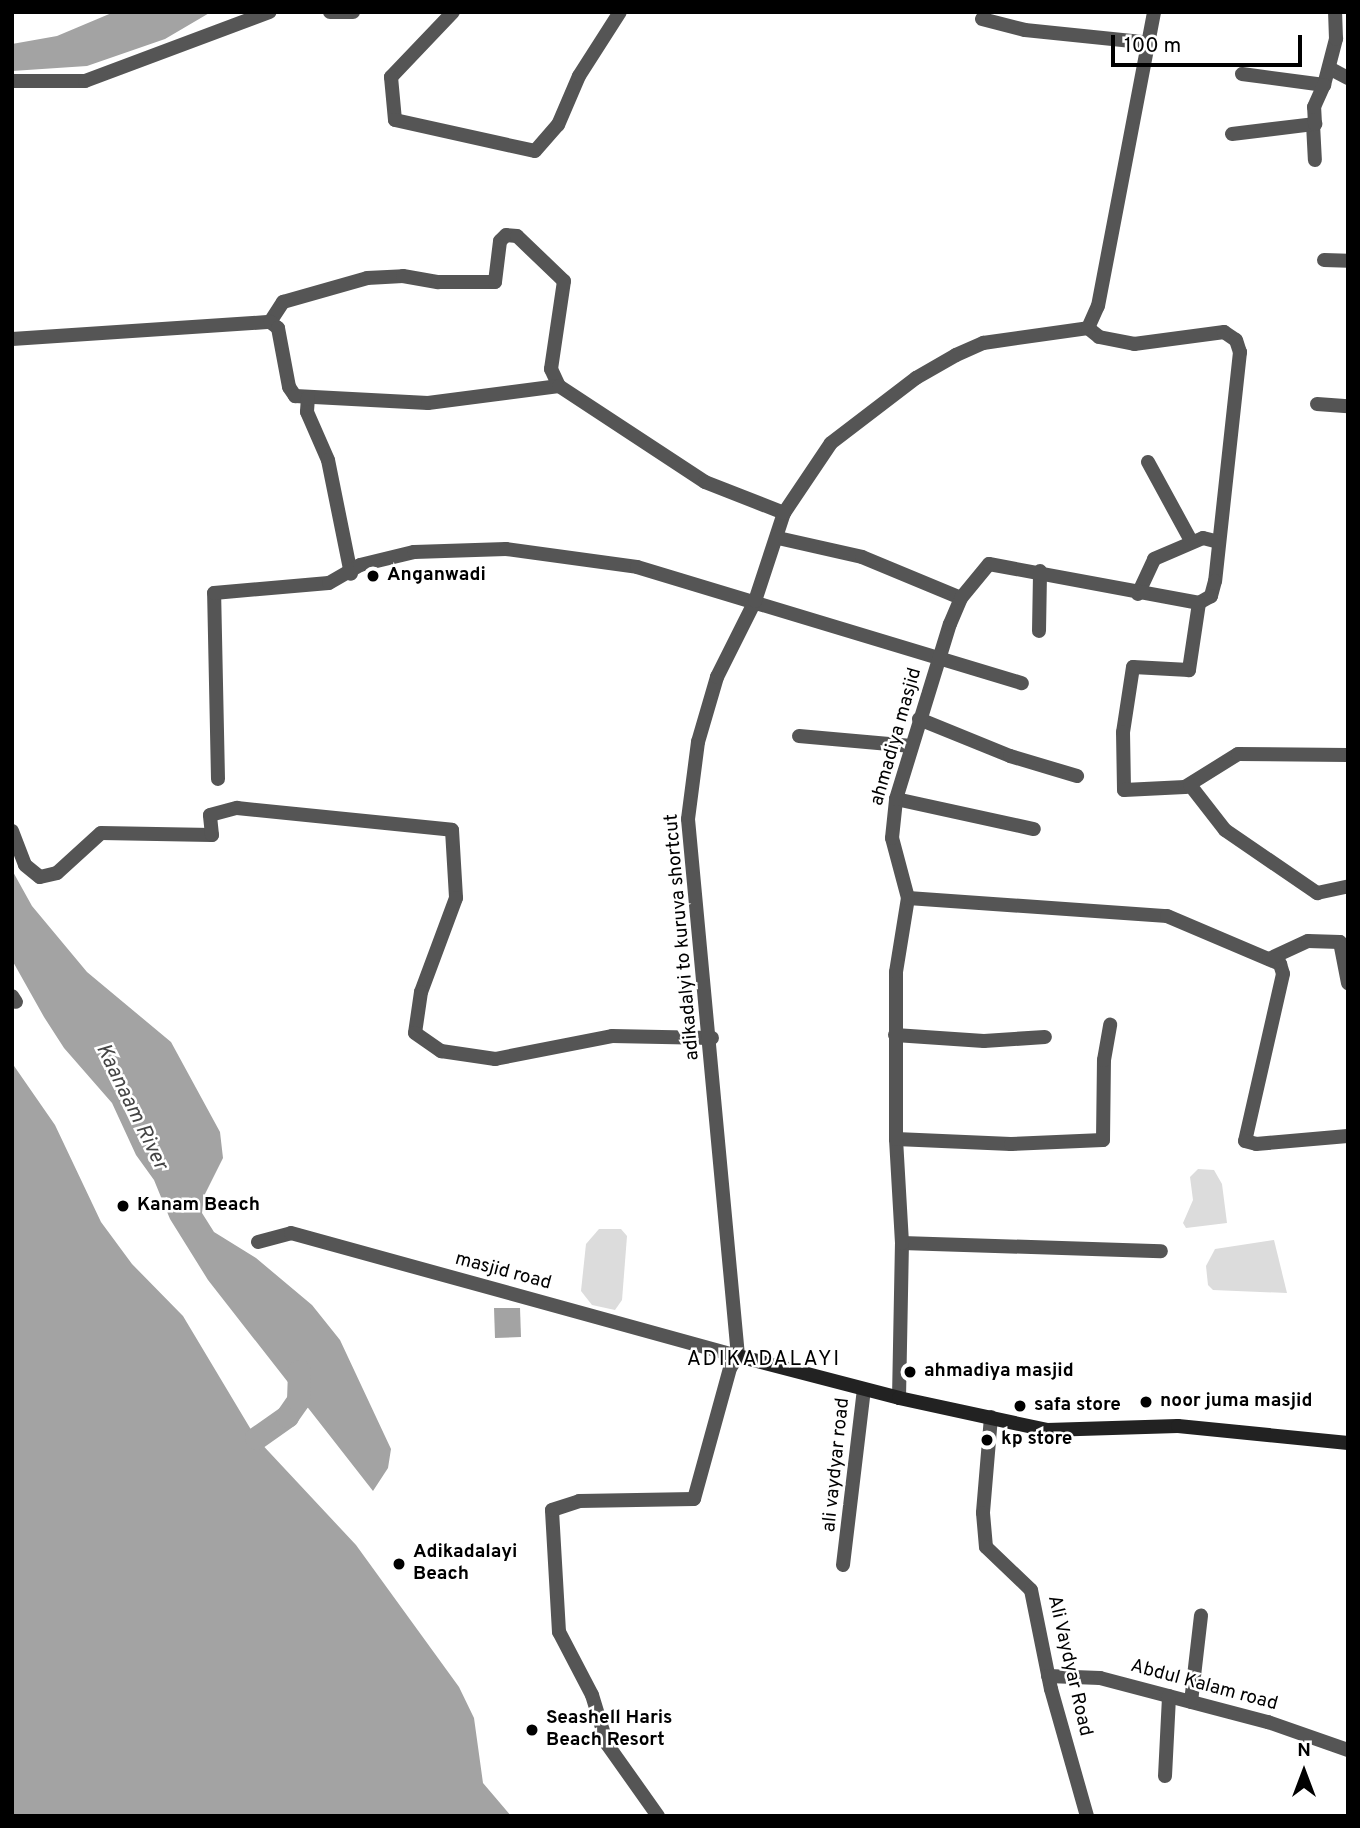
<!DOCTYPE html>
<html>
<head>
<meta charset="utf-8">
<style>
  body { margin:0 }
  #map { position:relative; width:1360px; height:1828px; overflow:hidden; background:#fff; font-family:Overpass,sans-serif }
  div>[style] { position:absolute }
  .green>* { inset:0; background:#dcdcdc }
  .water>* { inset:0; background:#a3a3a3 }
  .river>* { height:23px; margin:-11.5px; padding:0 11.5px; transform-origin:11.5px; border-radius:11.5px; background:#a3a3a3 }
  .street>* { height:14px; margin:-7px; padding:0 7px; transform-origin:7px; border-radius:7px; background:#555 }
  .secondary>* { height:14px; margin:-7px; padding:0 7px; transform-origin:7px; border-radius:7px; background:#222 }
  .dots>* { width:19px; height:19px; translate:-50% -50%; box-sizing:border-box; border:4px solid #fff; border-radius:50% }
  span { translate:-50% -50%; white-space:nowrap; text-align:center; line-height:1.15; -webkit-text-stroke:5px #fff; paint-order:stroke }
  .poi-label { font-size:19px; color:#000; font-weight:700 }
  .left { translate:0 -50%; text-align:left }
  .street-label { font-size:19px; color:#000 }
  .water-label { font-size:21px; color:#444; font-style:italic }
  .neighbourhood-label { font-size:21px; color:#000; letter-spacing:2px }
  .frame { position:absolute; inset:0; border:14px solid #000; pointer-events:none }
  .north { position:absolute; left:1269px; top:1737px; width:70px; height:70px; -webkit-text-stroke:5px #fff; paint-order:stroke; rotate:0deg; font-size:19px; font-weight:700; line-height:28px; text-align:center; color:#000 }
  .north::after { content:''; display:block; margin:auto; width:24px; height:32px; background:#000; clip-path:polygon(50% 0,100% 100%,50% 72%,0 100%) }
  .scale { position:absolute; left:1111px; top:35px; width:191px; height:32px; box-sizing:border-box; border:4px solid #000; border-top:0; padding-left:9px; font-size:21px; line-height:24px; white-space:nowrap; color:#000; -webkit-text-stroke:5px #fff; paint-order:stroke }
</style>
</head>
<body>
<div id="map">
  <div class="green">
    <div style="clip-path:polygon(1198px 1169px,1214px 1170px,1222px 1184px,1227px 1223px,1186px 1228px,1183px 1223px,1193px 1200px,1190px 1177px)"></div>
    <div style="clip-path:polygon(599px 1229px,621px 1229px,627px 1236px,622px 1300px,615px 1310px,592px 1305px,581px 1291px,586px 1244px)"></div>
    <div style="clip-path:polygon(1274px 1240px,1287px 1293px,1213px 1290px,1208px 1285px,1206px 1266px,1215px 1249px)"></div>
  </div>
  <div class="water">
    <div style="clip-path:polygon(114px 12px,211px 12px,165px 39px,87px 66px,12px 71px,12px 44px,57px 36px)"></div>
    <div style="clip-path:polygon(12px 870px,32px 906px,87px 972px,171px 1042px,220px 1132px,223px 1158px,204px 1196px,202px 1213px,214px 1232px,256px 1258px,312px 1305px,340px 1340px,391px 1449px,388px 1468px,373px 1491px,208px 1280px,170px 1219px,154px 1180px,136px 1155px,112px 1103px,64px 1048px,44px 1017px,12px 960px)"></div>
    <div style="clip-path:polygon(12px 1063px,55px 1125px,101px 1222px,132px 1264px,183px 1316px,256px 1438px,356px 1545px,459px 1687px,474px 1718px,483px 1783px,511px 1816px,12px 1816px)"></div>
    <div style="clip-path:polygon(494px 1308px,520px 1308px,521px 1337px,495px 1338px)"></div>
  </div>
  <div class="river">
    <div style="left:256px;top:1438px;width:38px;rotate:-35deg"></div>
    <div style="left:287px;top:1416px;width:19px;rotate:-55deg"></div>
    <div style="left:298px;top:1400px;width:29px;rotate:-88deg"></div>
  </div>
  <div class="street">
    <div style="left:330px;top:12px;width:23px"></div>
    <div style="left:453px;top:12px;width:90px;rotate:133.6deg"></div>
    <div style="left:391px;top:77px;width:43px;rotate:84.7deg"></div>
    <div style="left:395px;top:120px;width:143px;rotate:12.5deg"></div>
    <div style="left:535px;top:151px;width:35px;rotate:-49deg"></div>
    <div style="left:558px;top:125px;width:53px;rotate:-66.8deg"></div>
    <div style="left:579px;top:76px;width:76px;rotate:-57.4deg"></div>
    <div style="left:982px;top:19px;width:44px;rotate:14.3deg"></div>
    <div style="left:1025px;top:30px;width:127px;rotate:5.9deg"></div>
    <div style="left:1329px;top:68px;width:21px;rotate:28deg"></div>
    <div style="left:1242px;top:74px;width:83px;rotate:7.6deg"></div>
    <div style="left:1324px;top:85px;width:48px;rotate:-75.4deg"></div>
    <div style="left:1336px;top:39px;width:27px;rotate:-92deg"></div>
    <div style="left:12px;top:81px;width:73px"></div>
    <div style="left:85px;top:81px;width:197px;rotate:-20.5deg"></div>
    <div style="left:1313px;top:124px;width:36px;rotate:87deg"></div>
    <div style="left:1232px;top:134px;width:84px;rotate:-6.9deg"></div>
    <div style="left:1315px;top:124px;width:17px;rotate:-93deg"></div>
    <div style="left:1314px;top:107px;width:24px;rotate:-66deg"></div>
    <div style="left:1324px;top:260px;width:24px;rotate:2deg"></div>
    <div style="left:270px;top:322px;width:24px;rotate:-57deg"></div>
    <div style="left:283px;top:302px;width:87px;rotate:-15.9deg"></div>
    <div style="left:367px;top:278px;width:36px;rotate:-3deg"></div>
    <div style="left:403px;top:276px;width:36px;rotate:10deg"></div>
    <div style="left:438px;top:282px;width:57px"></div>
    <div style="left:495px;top:282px;width:41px;rotate:-83deg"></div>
    <div style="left:500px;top:241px;width:8px;rotate:-45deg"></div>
    <div style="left:506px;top:235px;width:11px;rotate:5deg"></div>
    <div style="left:517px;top:236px;width:65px;rotate:43.8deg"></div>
    <div style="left:564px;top:281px;width:89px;rotate:98.4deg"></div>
    <div style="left:551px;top:369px;width:19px;rotate:65deg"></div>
    <div style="left:1088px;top:328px;width:14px;rotate:39deg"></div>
    <div style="left:1099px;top:337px;width:36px;rotate:11deg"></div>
    <div style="left:1134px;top:344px;width:91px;rotate:-7.6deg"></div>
    <div style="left:1224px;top:332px;width:14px;rotate:34deg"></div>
    <div style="left:1236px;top:340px;width:13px;rotate:72deg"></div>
    <div style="left:1240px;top:352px;width:230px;rotate:96.2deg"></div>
    <div style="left:1215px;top:581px;width:16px;rotate:105deg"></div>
    <div style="left:1211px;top:596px;width:14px;rotate:150deg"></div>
    <div style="left:1199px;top:603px;width:68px;rotate:98.5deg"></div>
    <div style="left:1189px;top:670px;width:56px;rotate:-176.9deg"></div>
    <div style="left:1133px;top:667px;width:66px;rotate:98.7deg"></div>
    <div style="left:1123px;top:732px;width:58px;rotate:89deg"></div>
    <div style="left:1124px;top:790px;width:61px;rotate:-2.8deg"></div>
    <div style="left:1185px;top:787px;width:62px;rotate:-31.9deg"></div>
    <div style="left:1238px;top:754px;width:110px;rotate:0.5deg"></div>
    <div style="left:12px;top:339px;width:259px;rotate:-3.8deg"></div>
    <div style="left:270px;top:322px;width:10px;rotate:37deg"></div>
    <div style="left:278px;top:328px;width:60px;rotate:79.4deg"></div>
    <div style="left:289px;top:387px;width:11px;rotate:56deg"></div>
    <div style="left:295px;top:396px;width:133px;rotate:3deg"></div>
    <div style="left:428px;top:403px;width:132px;rotate:-7.4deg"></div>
    <div style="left:559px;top:386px;width:175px;rotate:33.3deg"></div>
    <div style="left:705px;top:482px;width:85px;rotate:21.4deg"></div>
    <div style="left:308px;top:397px;width:15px;rotate:94deg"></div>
    <div style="left:307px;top:412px;width:52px;rotate:66.4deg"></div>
    <div style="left:328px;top:460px;width:116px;rotate:78.6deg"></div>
    <div style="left:1317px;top:404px;width:31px;rotate:4deg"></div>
    <div style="left:1148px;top:462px;width:90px;rotate:61.4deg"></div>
    <div style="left:778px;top:538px;width:86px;rotate:12.7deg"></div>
    <div style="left:862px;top:557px;width:107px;rotate:22.5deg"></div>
    <div style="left:1138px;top:594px;width:38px;rotate:-65deg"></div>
    <div style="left:1154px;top:559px;width:53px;rotate:-23.2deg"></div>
    <div style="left:1203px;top:538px;width:16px;rotate:14deg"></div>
    <div style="left:1039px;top:631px;width:60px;rotate:-89deg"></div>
    <div style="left:919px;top:719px;width:98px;rotate:22.1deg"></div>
    <div style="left:1010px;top:756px;width:70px;rotate:16.6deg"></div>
    <div style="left:799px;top:736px;width:113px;rotate:5.1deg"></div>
    <div style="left:218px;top:779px;width:186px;rotate:-91.2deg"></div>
    <div style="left:214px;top:593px;width:115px;rotate:-5deg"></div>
    <div style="left:329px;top:583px;width:36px;rotate:-30deg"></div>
    <div style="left:360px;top:565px;width:56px;rotate:-13.5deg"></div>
    <div style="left:414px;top:552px;width:92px;rotate:-1.9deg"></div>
    <div style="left:506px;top:549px;width:132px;rotate:7.8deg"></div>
    <div style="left:637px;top:567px;width:402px;rotate:16.8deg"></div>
    <div style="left:1190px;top:785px;width:57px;rotate:52.1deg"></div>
    <div style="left:1225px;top:830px;width:112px;rotate:34.4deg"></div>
    <div style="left:1317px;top:893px;width:30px;rotate:-12deg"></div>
    <div style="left:896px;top:799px;width:141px;rotate:12.3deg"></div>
    <div style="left:12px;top:831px;width:36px;rotate:69deg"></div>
    <div style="left:25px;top:865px;width:19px;rotate:39deg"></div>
    <div style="left:40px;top:877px;width:17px;rotate:-13deg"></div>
    <div style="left:57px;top:873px;width:59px;rotate:-42.3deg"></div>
    <div style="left:101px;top:833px;width:111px;rotate:1deg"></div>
    <div style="left:212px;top:835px;width:20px;rotate:-96deg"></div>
    <div style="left:210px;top:815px;width:28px;rotate:-15deg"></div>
    <div style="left:237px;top:808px;width:216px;rotate:5.8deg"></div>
    <div style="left:452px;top:830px;width:68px;rotate:86.6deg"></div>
    <div style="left:456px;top:898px;width:100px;rotate:110.4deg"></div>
    <div style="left:421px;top:992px;width:41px;rotate:98.3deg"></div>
    <div style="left:415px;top:1033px;width:32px;rotate:35deg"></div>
    <div style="left:441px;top:1051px;width:55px;rotate:8.4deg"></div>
    <div style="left:495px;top:1059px;width:119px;rotate:-11.1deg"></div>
    <div style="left:612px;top:1036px;width:100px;rotate:1.1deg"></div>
    <div style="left:908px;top:898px;width:260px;rotate:4deg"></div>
    <div style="left:1167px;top:916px;width:123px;rotate:23deg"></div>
    <div style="left:1280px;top:964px;width:10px;rotate:73deg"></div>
    <div style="left:1283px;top:974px;width:171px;rotate:102.8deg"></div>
    <div style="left:1245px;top:1141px;width:11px;rotate:15deg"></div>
    <div style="left:1256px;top:1144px;width:92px;rotate:-5deg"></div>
    <div style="left:1269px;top:959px;width:43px;rotate:-24.8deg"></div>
    <div style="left:1308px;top:941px;width:32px;rotate:2deg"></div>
    <div style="left:1340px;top:942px;width:42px;rotate:79deg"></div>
    <div style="left:12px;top:996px;width:7px;rotate:56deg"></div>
    <div style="left:895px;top:1035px;width:89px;rotate:3.9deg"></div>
    <div style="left:984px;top:1041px;width:61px;rotate:-3.8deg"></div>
    <div style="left:896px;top:1139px;width:115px;rotate:2.5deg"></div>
    <div style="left:1011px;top:1144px;width:92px;rotate:-2.5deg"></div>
    <div style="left:1103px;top:1140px;width:80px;rotate:-89.3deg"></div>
    <div style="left:1104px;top:1060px;width:36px;rotate:-80deg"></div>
    <div style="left:258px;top:1242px;width:34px;rotate:-15deg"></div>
    <div style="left:291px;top:1233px;width:464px;rotate:15.4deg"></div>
    <div style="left:902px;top:1243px;width:259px;rotate:1.8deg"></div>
    <div style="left:738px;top:1356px;width:539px;rotate:-95.32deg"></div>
    <div style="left:688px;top:819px;width:78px;rotate:-82.6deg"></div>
    <div style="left:698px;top:742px;width:68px;rotate:-73.7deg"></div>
    <div style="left:717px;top:677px;width:85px;rotate:-63.4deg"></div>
    <div style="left:755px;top:601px;width:93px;rotate:-71.8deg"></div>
    <div style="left:784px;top:513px;width:84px;rotate:-56.1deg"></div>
    <div style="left:831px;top:443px;width:107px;rotate:-37.4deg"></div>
    <div style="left:916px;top:378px;width:46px;rotate:-29.9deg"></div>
    <div style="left:956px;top:355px;width:30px;rotate:-24deg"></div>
    <div style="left:983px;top:343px;width:106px;rotate:-8.1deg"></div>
    <div style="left:1088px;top:328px;width:24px;rotate:-66deg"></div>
    <div style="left:1098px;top:306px;width:299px;rotate:-79.2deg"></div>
    <div style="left:899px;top:1398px;width:155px;rotate:-88.9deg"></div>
    <div style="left:902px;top:1243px;width:104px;rotate:-93.3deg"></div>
    <div style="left:896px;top:1139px;width:167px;rotate:-90deg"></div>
    <div style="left:896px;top:972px;width:75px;rotate:-80.8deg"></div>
    <div style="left:908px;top:898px;width:62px;rotate:-104.9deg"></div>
    <div style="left:892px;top:838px;width:39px;rotate:-84deg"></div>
    <div style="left:896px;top:799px;width:183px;rotate:-72.9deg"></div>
    <div style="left:950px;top:624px;width:28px;rotate:-67deg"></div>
    <div style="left:961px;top:598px;width:44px;rotate:-50.5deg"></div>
    <div style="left:989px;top:564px;width:214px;rotate:10.5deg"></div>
    <div style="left:991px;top:1417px;width:96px;rotate:94.8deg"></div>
    <div style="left:983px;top:1513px;width:34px;rotate:85deg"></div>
    <div style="left:986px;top:1547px;width:62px;rotate:43.7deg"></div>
    <div style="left:1031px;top:1590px;width:101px;rotate:78.6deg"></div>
    <div style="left:1051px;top:1689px;width:132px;rotate:74.2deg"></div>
    <div style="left:843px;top:1565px;width:176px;rotate:-83.2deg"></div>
    <div style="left:1048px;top:1676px;width:52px;rotate:2.2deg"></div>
    <div style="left:1100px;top:1678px;width:174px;rotate:14.7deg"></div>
    <div style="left:1268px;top:1722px;width:85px;rotate:19.3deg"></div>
    <div style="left:1191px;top:1702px;width:87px;rotate:-83.4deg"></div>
    <div style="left:1165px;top:1776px;width:80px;rotate:-87.1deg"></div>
    <div style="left:658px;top:1816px;width:88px;rotate:-125.3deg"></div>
    <div style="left:607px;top:1744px;width:51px;rotate:-107deg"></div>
    <div style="left:592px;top:1695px;width:71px;rotate:-117.6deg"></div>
    <div style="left:559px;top:1632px;width:122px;rotate:-93.3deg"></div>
    <div style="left:552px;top:1510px;width:28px;rotate:-18deg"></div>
    <div style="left:579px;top:1501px;width:115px;rotate:-1deg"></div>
    <div style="left:694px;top:1499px;width:136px;rotate:-74.6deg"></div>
    <div style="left:730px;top:1368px;width:14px;rotate:-56deg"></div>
  </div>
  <div class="secondary">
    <div style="left:738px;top:1356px;width:166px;rotate:14.6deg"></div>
    <div style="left:899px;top:1398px;width:151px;rotate:12.2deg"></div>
    <div style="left:1047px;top:1430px;width:131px;rotate:-1.7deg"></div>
    <div style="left:1178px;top:1426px;width:171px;rotate:5.7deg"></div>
  </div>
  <div class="dots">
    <div style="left:373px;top:576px;background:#000"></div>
    <div style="left:123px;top:1206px;background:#000"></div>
    <div style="left:910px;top:1372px;background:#000"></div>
    <div style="left:1146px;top:1402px;background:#000"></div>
    <div style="left:1020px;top:1406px;background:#000"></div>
    <div style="left:987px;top:1440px;background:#000"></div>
    <div style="left:399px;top:1564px;background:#000"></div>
    <div style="left:532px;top:1730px;background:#000"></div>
  </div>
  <div class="poi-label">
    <span class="left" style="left:387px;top:576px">Anganwadi</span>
    <span class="left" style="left:137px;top:1206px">Kanam Beach</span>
    <span class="left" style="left:924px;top:1372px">ahmadiya masjid</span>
    <span class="left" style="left:1160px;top:1402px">noor juma masjid</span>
    <span class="left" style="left:1034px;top:1406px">safa store</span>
    <span class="left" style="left:1001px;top:1440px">kp store</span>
    <span class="left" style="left:413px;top:1564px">Adikadalayi<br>Beach</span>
    <span class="left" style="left:546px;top:1730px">Seashell Haris<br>Beach Resort</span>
  </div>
  <div class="street-label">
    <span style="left:897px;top:737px;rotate:-74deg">ahmadiya masjid</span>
    <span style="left:683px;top:937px;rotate:-95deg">adikadalyi to kuruva shortcut</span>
    <span style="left:503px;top:1272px;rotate:15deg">masjid road</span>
    <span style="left:837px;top:1465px;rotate:-84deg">ali vaydyar road</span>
    <span style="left:1069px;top:1666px;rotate:77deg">Ali Vaydyar Road</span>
    <span style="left:1204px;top:1686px;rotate:15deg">Abdul Kalam road</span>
  </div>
  <div class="water-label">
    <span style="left:131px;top:1107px;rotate:64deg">Kaanaam River</span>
  </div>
  <div class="neighbourhood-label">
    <span style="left:764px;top:1360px">ADIKADALAYI</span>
  </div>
  <div class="frame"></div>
  <div class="north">N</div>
  <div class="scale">100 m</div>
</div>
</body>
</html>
